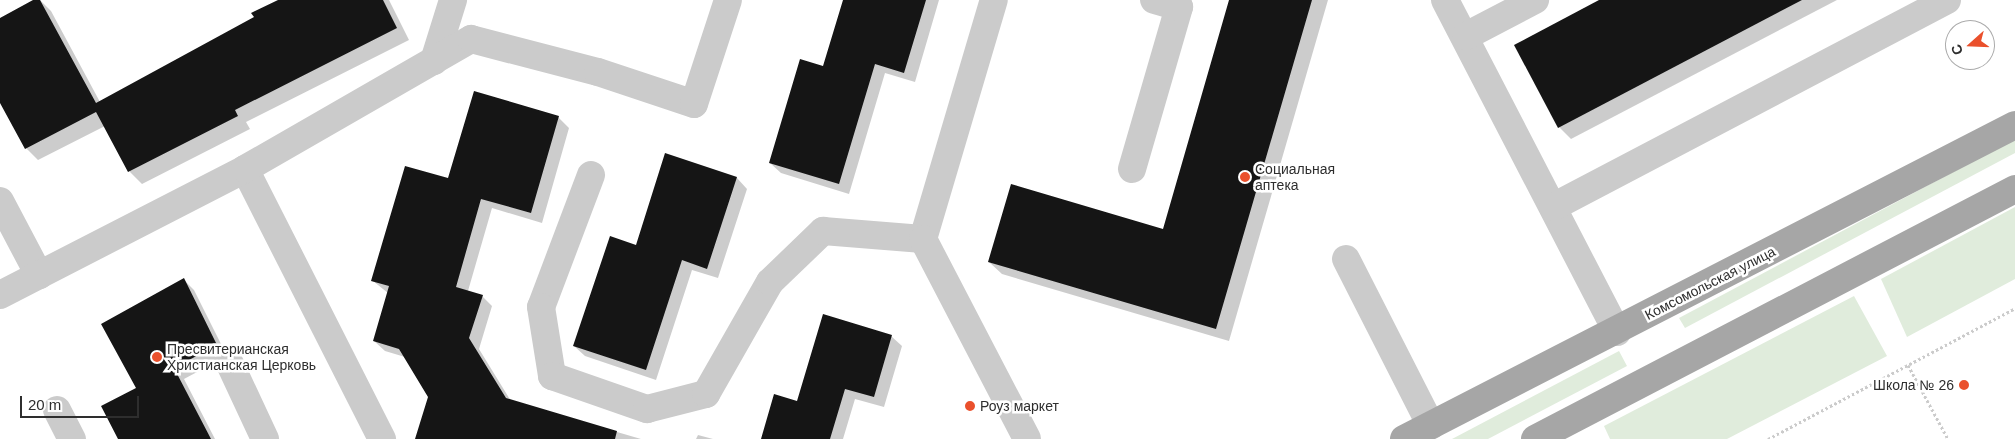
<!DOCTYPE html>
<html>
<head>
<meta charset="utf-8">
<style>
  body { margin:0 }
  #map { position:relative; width:2015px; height:439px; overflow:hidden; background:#fff; font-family:Helvetica,sans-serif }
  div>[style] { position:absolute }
  .green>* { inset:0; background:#e0ecdc }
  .shadow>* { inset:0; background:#0003 }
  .building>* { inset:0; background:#151515 }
  .path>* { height:3px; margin-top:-1.5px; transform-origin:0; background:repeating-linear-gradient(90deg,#cbcbcb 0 2.5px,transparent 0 5px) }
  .minor>* { height:28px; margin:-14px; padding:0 14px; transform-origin:14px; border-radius:14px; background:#cbcbcb }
  .major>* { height:28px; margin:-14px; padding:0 14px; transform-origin:14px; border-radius:14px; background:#a6a6a6 }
  .dots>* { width:14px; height:14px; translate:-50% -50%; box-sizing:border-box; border:2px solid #fff; border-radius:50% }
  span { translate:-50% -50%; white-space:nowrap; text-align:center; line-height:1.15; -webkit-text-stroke:5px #fff; paint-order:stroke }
  .poi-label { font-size:14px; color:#2e2e2e }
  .left { translate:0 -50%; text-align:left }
  .right { translate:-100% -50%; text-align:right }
  .street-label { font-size:14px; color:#2e2e2e }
  .north { position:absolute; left:1945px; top:20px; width:50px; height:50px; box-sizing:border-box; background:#fff; border:1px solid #ababab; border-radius:50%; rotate:250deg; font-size:14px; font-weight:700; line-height:20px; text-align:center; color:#2e2e2e }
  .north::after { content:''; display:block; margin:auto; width:18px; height:22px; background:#ea502c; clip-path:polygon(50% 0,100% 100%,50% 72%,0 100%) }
  .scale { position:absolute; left:20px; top:396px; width:119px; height:22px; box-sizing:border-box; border:2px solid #2e2e2e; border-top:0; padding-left:6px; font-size:15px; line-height:18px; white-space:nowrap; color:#2e2e2e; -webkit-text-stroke:4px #fff; paint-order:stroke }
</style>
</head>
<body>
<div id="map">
  <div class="green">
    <div style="clip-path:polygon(2015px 139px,2015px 153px,1685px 328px,1679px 318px)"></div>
    <div style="clip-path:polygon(2015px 207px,2015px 279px,1907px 337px,1881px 279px)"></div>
    <div style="clip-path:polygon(1854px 296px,1887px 356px,1727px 439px,1610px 439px,1604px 426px)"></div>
    <div style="clip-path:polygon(1619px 351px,1627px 366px,1488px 439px,1452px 439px)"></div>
  </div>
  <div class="shadow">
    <div style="clip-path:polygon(35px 0,40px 0,51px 11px,100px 102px,255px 18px,281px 0,389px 0,409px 40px,246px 122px,250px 129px,142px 184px,130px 172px,105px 126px,38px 160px,26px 148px,0 100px,0 19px)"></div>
    <div style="clip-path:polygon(844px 0,939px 0,915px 82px,885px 73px,849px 194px,781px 173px,770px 163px,824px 67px)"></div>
    <div style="clip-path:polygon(1230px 0,1328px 0,1229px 341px,1002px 274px,989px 262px,1164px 230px)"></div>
    <div style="clip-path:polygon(1602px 0,1837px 0,1571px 139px,1559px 127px)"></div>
    <div style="clip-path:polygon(558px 117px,569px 128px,542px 223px,492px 208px,468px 291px,482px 296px,492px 306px,479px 349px,511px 401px,641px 439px,417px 439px,429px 396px,405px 357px,385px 351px,374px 341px,388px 293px,373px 281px,449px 180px)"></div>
    <div style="clip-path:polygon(666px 155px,737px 178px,747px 189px,718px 278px,692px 270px,656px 380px,585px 356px,574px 346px,637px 246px)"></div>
    <div style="clip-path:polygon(184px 280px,194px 290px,227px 356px,184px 379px,215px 439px,119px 439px)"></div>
    <div style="clip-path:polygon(891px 336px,902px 346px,884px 407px,855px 399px,843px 439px,762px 439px,798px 403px)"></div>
    <div style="clip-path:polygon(698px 435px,713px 439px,696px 439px)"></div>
  </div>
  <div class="building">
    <div style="clip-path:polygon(33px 0,40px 0,96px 103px,254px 17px,251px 13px,278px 0,383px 0,397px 28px,235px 110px,238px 116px,128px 172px,96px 112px,25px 149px,0 103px,0 18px)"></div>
    <div style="clip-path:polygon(843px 0,926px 0,904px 73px,875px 64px,839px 184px,769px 163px,800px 59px,823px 66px)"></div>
    <div style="clip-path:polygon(1229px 0,1312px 0,1216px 329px,988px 262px,1011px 184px,1163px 229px)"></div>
    <div style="clip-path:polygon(1599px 0,1802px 0,1558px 128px,1514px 45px)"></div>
    <div style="clip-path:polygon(474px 91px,559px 116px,531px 213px,481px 199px,456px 287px,483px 295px,469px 338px,506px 398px,617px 431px,615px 439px,415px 439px,428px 397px,399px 349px,373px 341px,389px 286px,371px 281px,405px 166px,448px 178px)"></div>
    <div style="clip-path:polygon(665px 153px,737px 177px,707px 269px,682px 260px,646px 370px,573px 346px,610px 236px,636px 245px)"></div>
    <div style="clip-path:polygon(184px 278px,217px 345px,174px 368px,211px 439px,118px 439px,101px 406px,136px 388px,101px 324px)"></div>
    <div style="clip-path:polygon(823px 314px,892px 335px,874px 397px,845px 389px,830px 439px,761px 439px,774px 394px,797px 401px)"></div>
  </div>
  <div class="path">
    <div style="left:1908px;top:365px;width:84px;rotate:61.6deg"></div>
    <div style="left:1768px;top:439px;width:280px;rotate:-27.9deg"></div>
  </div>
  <div class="minor">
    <div style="left:1445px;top:0;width:374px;rotate:62.6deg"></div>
    <div style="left:1466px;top:36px;width:78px;rotate:-27.6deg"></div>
    <div style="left:434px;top:61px;width:64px;rotate:-72.7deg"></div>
    <div style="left:245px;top:169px;width:303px;rotate:63.1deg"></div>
    <div style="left:1132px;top:169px;width:169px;rotate:-73.8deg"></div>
    <div style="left:1179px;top:7px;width:26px;rotate:-164deg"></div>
    <div style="left:591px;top:175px;width:141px;rotate:110.7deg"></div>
    <div style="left:541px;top:307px;width:70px;rotate:80.9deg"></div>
    <div style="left:552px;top:376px;width:101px;rotate:19.2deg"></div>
    <div style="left:647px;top:409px;width:61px;rotate:-14.3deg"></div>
    <div style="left:706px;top:394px;width:129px;rotate:-60.3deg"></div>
    <div style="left:770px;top:282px;width:74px;rotate:-43.9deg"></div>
    <div style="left:823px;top:231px;width:100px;rotate:4.6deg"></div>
    <div style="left:923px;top:239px;width:249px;rotate:-73.5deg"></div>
    <div style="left:0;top:201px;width:84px;rotate:62.2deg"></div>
    <div style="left:1553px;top:207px;width:445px;rotate:-27.7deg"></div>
    <div style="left:923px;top:239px;width:225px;rotate:62.5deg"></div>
    <div style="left:1346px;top:259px;width:187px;rotate:63deg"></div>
    <div style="left:0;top:295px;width:276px;rotate:-27.2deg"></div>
    <div style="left:245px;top:169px;width:261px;rotate:-29.9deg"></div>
    <div style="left:471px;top:39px;width:131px;rotate:14.6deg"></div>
    <div style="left:598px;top:72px;width:101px;rotate:18.4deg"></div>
    <div style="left:694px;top:104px;width:109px;rotate:-71.9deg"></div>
    <div style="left:230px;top:364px;width:83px;rotate:65deg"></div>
    <div style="left:57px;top:410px;width:33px;rotate:63deg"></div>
  </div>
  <div class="major">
    <div style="left:1404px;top:439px;width:687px;rotate:-27.2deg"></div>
    <div style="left:1535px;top:439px;width:541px;rotate:-27.51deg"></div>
  </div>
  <div class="dots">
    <div style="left:1245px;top:177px;background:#ea502c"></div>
    <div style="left:157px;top:357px;background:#ea502c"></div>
    <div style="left:1964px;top:385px;background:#ea502c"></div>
    <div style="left:970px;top:406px;background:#ea502c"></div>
  </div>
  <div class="poi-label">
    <span class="left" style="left:1255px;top:177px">Социальная<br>аптека</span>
    <span class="left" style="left:167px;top:357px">Пресвитерианская<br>Христианская Церковь</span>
    <span class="right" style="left:1954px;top:385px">Школа № 26</span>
    <span class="left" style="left:980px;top:406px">Роуз маркет</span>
  </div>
  <div class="street-label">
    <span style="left:1710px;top:283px;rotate:-27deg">Комсомольская улица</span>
  </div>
  <div class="north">С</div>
  <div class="scale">20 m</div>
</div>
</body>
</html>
